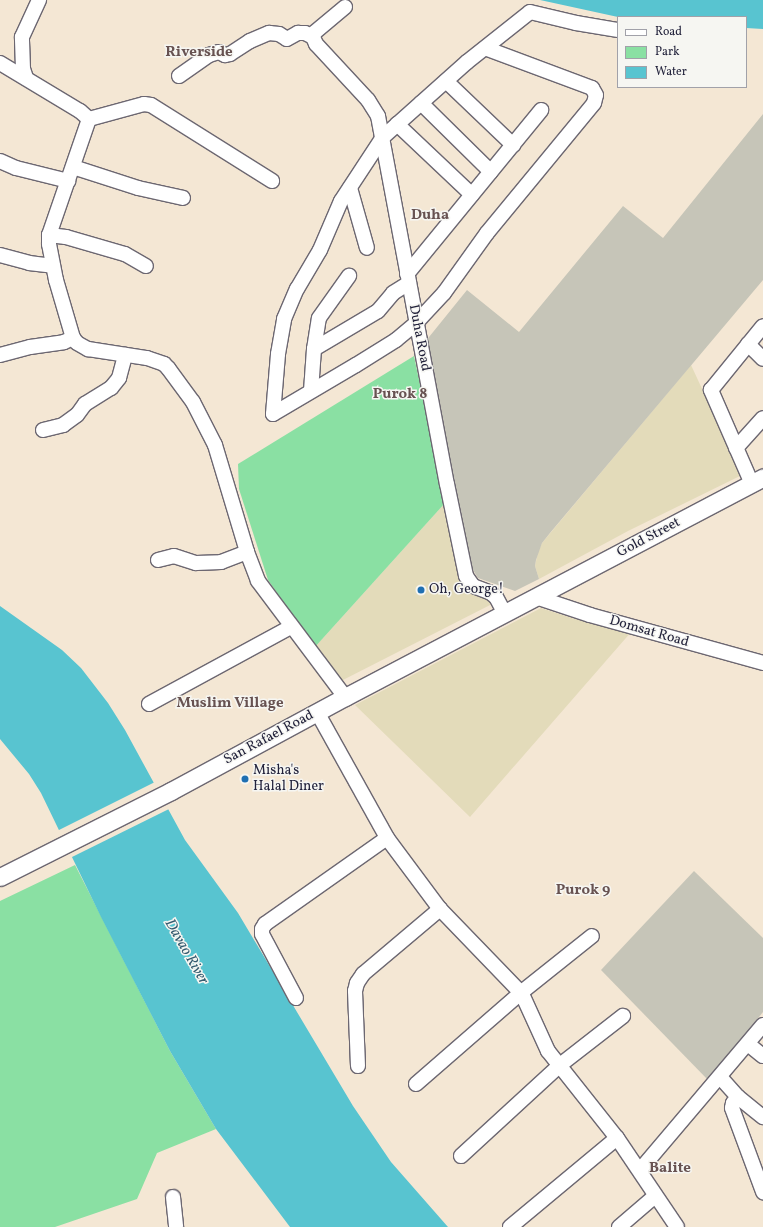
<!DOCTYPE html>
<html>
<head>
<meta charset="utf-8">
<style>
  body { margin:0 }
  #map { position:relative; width:763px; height:1227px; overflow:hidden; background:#f4e7d4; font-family:Vollkorn,serif }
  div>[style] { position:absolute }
  .built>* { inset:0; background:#e3dbba }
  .industrial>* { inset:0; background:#c6c5b8 }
  .green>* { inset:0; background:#8ae0a3 }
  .water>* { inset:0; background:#58c4d0 }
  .pier>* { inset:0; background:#f4e7d4 }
  .roads { filter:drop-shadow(1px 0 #6c6771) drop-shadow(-1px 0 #6c6771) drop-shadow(0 1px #6c6771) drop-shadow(0 -1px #6c6771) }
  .minor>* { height:14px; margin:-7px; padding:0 7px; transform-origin:7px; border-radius:7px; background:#fff }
  .major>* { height:17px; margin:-8.5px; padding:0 8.5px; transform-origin:8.5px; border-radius:8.5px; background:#fff }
  .dots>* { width:11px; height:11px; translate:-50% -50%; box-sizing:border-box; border:2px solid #f6f6f2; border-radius:50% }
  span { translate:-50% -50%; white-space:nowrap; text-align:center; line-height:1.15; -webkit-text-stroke:3px #f6f6f2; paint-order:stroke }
  .street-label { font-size:14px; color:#22223b }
  .poi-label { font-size:14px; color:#22223b }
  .left { translate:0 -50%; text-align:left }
  .neighbourhood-label { font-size:15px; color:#675251; font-weight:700 }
  .water-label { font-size:15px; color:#355b6f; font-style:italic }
  .legend { position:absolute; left:617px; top:16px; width:130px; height:72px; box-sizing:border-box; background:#f6f6f2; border:1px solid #a1a1a9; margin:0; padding:5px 7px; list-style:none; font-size:12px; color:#22223b }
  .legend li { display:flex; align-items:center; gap:8px; height:20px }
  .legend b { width:20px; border:1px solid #a1a1a9 }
</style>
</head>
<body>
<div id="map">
  <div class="built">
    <div style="clip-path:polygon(691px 365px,742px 475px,628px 531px,539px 579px,535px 566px,538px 552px,542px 543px)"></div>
    <div style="clip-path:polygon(445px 503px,464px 586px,485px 593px,494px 603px,341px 681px,315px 647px)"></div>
    <div style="clip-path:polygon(541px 608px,575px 619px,632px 631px,470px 817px,355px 705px)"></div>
  </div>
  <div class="industrial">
    <div style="clip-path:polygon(763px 114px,763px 280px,550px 533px,542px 543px,536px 560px,535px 566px,539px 579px,515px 591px,478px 578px,473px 570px,454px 484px,425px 342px,467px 290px,519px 332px,623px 206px,663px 238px)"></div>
    <div style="clip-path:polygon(694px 871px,763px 938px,763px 1012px,708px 1080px,601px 970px)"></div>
  </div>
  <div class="green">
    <div style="clip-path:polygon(414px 356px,445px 503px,315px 647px,268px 580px,239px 489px,238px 464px)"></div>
    <div style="clip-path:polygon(75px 865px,170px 1051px,216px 1129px,157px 1153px,137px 1199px,55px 1227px,0 1227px,0 901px)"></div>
  </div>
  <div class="water">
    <div style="clip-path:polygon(540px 0,763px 0,763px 29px,746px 28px,746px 17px,618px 17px)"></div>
    <div style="clip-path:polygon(0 606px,62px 650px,81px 668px,108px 703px,125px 730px,185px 840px,238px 913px,353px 1106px,391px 1162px,448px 1227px,290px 1227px,216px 1129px,170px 1051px,101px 917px,41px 793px,29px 774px,0 739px)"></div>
  </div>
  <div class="pier">
    <div style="clip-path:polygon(155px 782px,169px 809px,70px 858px,57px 831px)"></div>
  </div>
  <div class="roads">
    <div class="minor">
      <div style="left:345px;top:7px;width:40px;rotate:140deg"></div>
      <div style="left:314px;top:33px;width:4px;rotate:104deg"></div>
      <div style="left:313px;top:37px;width:8px;rotate:67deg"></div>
      <div style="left:316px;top:44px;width:76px;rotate:47.1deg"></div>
      <div style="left:368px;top:100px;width:19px;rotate:58deg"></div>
      <div style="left:378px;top:116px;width:374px;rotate:79.4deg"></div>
      <div style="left:447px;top:484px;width:94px;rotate:78.3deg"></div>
      <div style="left:466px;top:576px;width:12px;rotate:55deg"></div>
      <div style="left:473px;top:586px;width:19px;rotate:21deg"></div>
      <div style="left:491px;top:593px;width:6px;rotate:39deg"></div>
      <div style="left:496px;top:597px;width:19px;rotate:62deg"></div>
      <div style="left:0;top:63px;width:93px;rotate:31deg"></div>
      <div style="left:80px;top:111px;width:12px;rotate:42deg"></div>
      <div style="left:89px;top:119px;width:123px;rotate:109deg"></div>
      <div style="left:49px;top:235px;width:9px;rotate:90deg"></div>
      <div style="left:49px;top:244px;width:37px;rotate:79deg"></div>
      <div style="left:56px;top:280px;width:60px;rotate:73.7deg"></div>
      <div style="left:73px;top:338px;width:6px;rotate:51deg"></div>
      <div style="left:77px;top:343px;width:13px;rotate:29deg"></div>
      <div style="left:88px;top:349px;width:60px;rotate:8.7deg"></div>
      <div style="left:147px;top:358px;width:18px;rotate:19deg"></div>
      <div style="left:164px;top:364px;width:6px;rotate:45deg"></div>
      <div style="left:168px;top:368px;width:42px;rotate:53.7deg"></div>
      <div style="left:193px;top:402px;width:48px;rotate:62.9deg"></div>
      <div style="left:215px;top:445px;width:112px;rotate:73.3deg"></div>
      <div style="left:247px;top:552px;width:31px;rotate:69deg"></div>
      <div style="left:258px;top:581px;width:145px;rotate:53.1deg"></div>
      <div style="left:179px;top:76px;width:37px;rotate:-35deg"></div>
      <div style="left:209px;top:55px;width:10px;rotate:-17deg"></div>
      <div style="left:219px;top:52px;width:7px;rotate:27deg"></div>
      <div style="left:225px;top:55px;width:5px;rotate:-11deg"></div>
      <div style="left:230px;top:54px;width:24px;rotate:-33deg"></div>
      <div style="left:250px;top:41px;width:21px;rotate:-23deg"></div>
      <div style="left:269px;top:33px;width:10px;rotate:6deg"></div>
      <div style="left:279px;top:34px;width:9px;rotate:32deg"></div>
      <div style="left:287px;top:39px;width:13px;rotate:-29deg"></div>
      <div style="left:298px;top:33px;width:7px"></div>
      <div style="left:305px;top:33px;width:9px;rotate:27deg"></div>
      <div style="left:26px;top:78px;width:9px;rotate:-108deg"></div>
      <div style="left:23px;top:69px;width:32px;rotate:-92deg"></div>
      <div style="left:22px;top:37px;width:41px;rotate:-65.3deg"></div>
      <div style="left:446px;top:81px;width:93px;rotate:43.7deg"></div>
      <div style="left:421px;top:103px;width:98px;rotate:44.6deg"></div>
      <div style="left:89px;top:119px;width:57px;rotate:-15.3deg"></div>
      <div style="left:144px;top:104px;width:7px;rotate:8deg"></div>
      <div style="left:151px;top:105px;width:143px;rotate:32.1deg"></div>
      <div style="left:397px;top:124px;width:103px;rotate:43.4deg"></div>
      <div style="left:0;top:161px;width:17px;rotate:24deg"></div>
      <div style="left:16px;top:168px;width:54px;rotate:14deg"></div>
      <div style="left:73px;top:167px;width:68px;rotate:17.9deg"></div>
      <div style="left:138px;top:188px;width:46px;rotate:12.5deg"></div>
      <div style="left:350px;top:188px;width:62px;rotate:74.2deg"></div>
      <div style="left:49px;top:235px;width:17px;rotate:7deg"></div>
      <div style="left:66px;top:237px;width:61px;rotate:16.1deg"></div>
      <div style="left:125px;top:254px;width:24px;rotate:30deg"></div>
      <div style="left:0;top:255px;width:30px;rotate:15deg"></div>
      <div style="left:29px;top:263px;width:24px;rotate:7deg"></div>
      <div style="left:407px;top:274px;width:212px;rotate:-50.7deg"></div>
      <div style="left:748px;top:344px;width:21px;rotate:45deg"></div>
      <div style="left:314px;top:349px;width:74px;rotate:-30.7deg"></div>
      <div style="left:378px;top:311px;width:23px;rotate:-50deg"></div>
      <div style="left:393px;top:293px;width:19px;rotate:-32deg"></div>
      <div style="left:0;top:355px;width:31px;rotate:-15deg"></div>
      <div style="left:30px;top:347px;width:34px;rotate:-8deg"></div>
      <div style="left:64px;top:342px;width:10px;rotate:-24deg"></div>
      <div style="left:311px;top:391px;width:42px;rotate:-85.9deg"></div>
      <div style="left:314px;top:349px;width:31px;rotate:-81deg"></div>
      <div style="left:319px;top:318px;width:52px;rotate:-54.5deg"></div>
      <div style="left:273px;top:414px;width:60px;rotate:-85.2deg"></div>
      <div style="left:278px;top:354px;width:36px;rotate:-80deg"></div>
      <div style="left:284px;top:319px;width:33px;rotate:-67deg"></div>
      <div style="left:297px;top:289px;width:45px;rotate:-59.5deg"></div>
      <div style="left:320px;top:250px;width:53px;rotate:-66.8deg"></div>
      <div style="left:341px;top:201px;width:77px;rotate:-56.7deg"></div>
      <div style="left:383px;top:137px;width:113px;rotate:-41.8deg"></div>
      <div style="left:467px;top:62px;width:80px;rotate:-38.4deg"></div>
      <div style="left:530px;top:12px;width:47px;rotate:13.4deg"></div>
      <div style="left:576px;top:23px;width:43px;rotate:9.5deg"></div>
      <div style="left:273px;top:414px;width:96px;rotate:-30.6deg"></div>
      <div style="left:356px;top:365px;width:47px;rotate:-32deg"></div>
      <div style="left:396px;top:340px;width:26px;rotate:-40deg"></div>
      <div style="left:416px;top:323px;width:41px;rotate:-47deg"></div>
      <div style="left:444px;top:293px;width:74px;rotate:-54.4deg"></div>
      <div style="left:487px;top:233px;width:168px;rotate:-50.5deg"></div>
      <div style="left:594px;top:103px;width:8px;rotate:-76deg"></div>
      <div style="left:596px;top:95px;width:8px;rotate:-120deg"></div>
      <div style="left:592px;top:88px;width:114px;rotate:-159.5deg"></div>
      <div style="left:43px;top:430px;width:21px;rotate:-14deg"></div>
      <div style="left:63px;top:425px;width:17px;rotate:-36deg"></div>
      <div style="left:77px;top:415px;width:14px;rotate:-54deg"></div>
      <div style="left:85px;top:404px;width:31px;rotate:-32deg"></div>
      <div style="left:111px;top:388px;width:13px;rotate:-51deg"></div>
      <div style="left:119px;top:378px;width:24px;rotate:-75deg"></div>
      <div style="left:736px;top:448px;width:40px;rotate:-48deg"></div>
      <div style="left:752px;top:484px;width:103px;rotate:-113.6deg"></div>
      <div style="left:711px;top:390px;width:82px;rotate:-50.9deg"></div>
      <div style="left:158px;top:560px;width:16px;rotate:-14deg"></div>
      <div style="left:174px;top:556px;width:23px;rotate:18deg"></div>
      <div style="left:196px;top:563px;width:25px;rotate:-2deg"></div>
      <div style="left:221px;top:562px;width:28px;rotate:-21deg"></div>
      <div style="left:536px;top:597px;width:57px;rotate:18.4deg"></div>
      <div style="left:590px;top:615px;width:180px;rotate:15.5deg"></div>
      <div style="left:149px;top:704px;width:162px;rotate:-28.5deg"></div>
      <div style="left:317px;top:712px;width:144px;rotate:60.9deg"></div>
      <div style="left:387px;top:838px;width:89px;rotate:53.3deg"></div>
      <div style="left:440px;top:909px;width:118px;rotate:46deg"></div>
      <div style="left:522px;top:994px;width:63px;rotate:65.5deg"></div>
      <div style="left:548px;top:1051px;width:111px;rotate:51.6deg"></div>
      <div style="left:617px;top:1138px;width:107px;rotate:56deg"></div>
      <div style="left:296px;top:998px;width:72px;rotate:-118deg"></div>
      <div style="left:262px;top:934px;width:5px;rotate:-90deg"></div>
      <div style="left:262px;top:929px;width:6px;rotate:-59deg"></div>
      <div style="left:265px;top:924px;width:149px;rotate:-35.2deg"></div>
      <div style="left:748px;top:1044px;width:19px;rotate:39deg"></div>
      <div style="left:358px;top:1066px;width:75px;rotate:-92.3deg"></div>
      <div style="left:355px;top:991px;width:8px;rotate:-76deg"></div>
      <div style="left:357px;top:983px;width:11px;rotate:-56deg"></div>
      <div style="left:363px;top:974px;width:101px;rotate:-40.2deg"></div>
      <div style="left:720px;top:1077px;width:27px;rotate:48deg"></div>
      <div style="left:738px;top:1097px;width:32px;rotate:39deg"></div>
      <div style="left:416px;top:1084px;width:142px;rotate:-41deg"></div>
      <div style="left:523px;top:991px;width:88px;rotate:-38.6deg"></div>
      <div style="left:738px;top:1097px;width:8px;rotate:130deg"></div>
      <div style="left:733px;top:1103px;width:5px;rotate:101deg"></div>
      <div style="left:732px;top:1108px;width:90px;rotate:69.7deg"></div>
      <div style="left:461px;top:1156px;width:134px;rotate:-42.6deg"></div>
      <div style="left:560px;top:1065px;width:80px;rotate:-37.9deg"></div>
      <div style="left:640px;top:1170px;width:190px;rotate:-49.7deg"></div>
      <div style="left:173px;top:1197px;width:30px;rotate:84deg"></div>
      <div style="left:510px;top:1227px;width:139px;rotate:-39.8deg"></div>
      <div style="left:619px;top:1227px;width:48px;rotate:-40.7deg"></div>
    </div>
    <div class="major">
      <div style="left:0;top:877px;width:191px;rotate:-26.7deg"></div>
      <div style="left:171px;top:791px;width:198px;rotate:-28.4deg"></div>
      <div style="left:345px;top:697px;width:472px;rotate:-27.7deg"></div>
    </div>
  </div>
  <div class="dots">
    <div style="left:421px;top:590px;background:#1f6fb2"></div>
    <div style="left:245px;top:779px;background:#1f6fb2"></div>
  </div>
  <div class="street-label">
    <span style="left:419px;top:338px;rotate:79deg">Duha Road</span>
    <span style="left:649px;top:538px;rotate:-28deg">Gold Street</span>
    <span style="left:649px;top:632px;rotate:16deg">Domsat Road</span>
    <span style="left:269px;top:738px;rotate:-28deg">San Rafael Road</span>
  </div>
  <div class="poi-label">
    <span class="left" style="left:429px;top:590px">Oh, George!</span>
    <span class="left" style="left:253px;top:779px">Misha's<br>Halal Diner</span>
  </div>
  <div class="neighbourhood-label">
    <span style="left:199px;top:53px">Riverside</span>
    <span style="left:430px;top:216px">Duha</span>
    <span style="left:400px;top:395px">Purok 8</span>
    <span style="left:230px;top:704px">Muslim Village</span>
    <span style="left:583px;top:891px">Purok 9</span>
    <span style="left:670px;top:1169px">Balite</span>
  </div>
  <div class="water-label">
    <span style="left:186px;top:952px;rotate:60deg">Davao River</span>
  </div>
  <ul class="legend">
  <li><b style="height:5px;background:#fff"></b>Road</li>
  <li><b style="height:11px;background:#8ae0a3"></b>Park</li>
  <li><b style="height:11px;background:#58c4d0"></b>Water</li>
  </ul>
</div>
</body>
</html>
